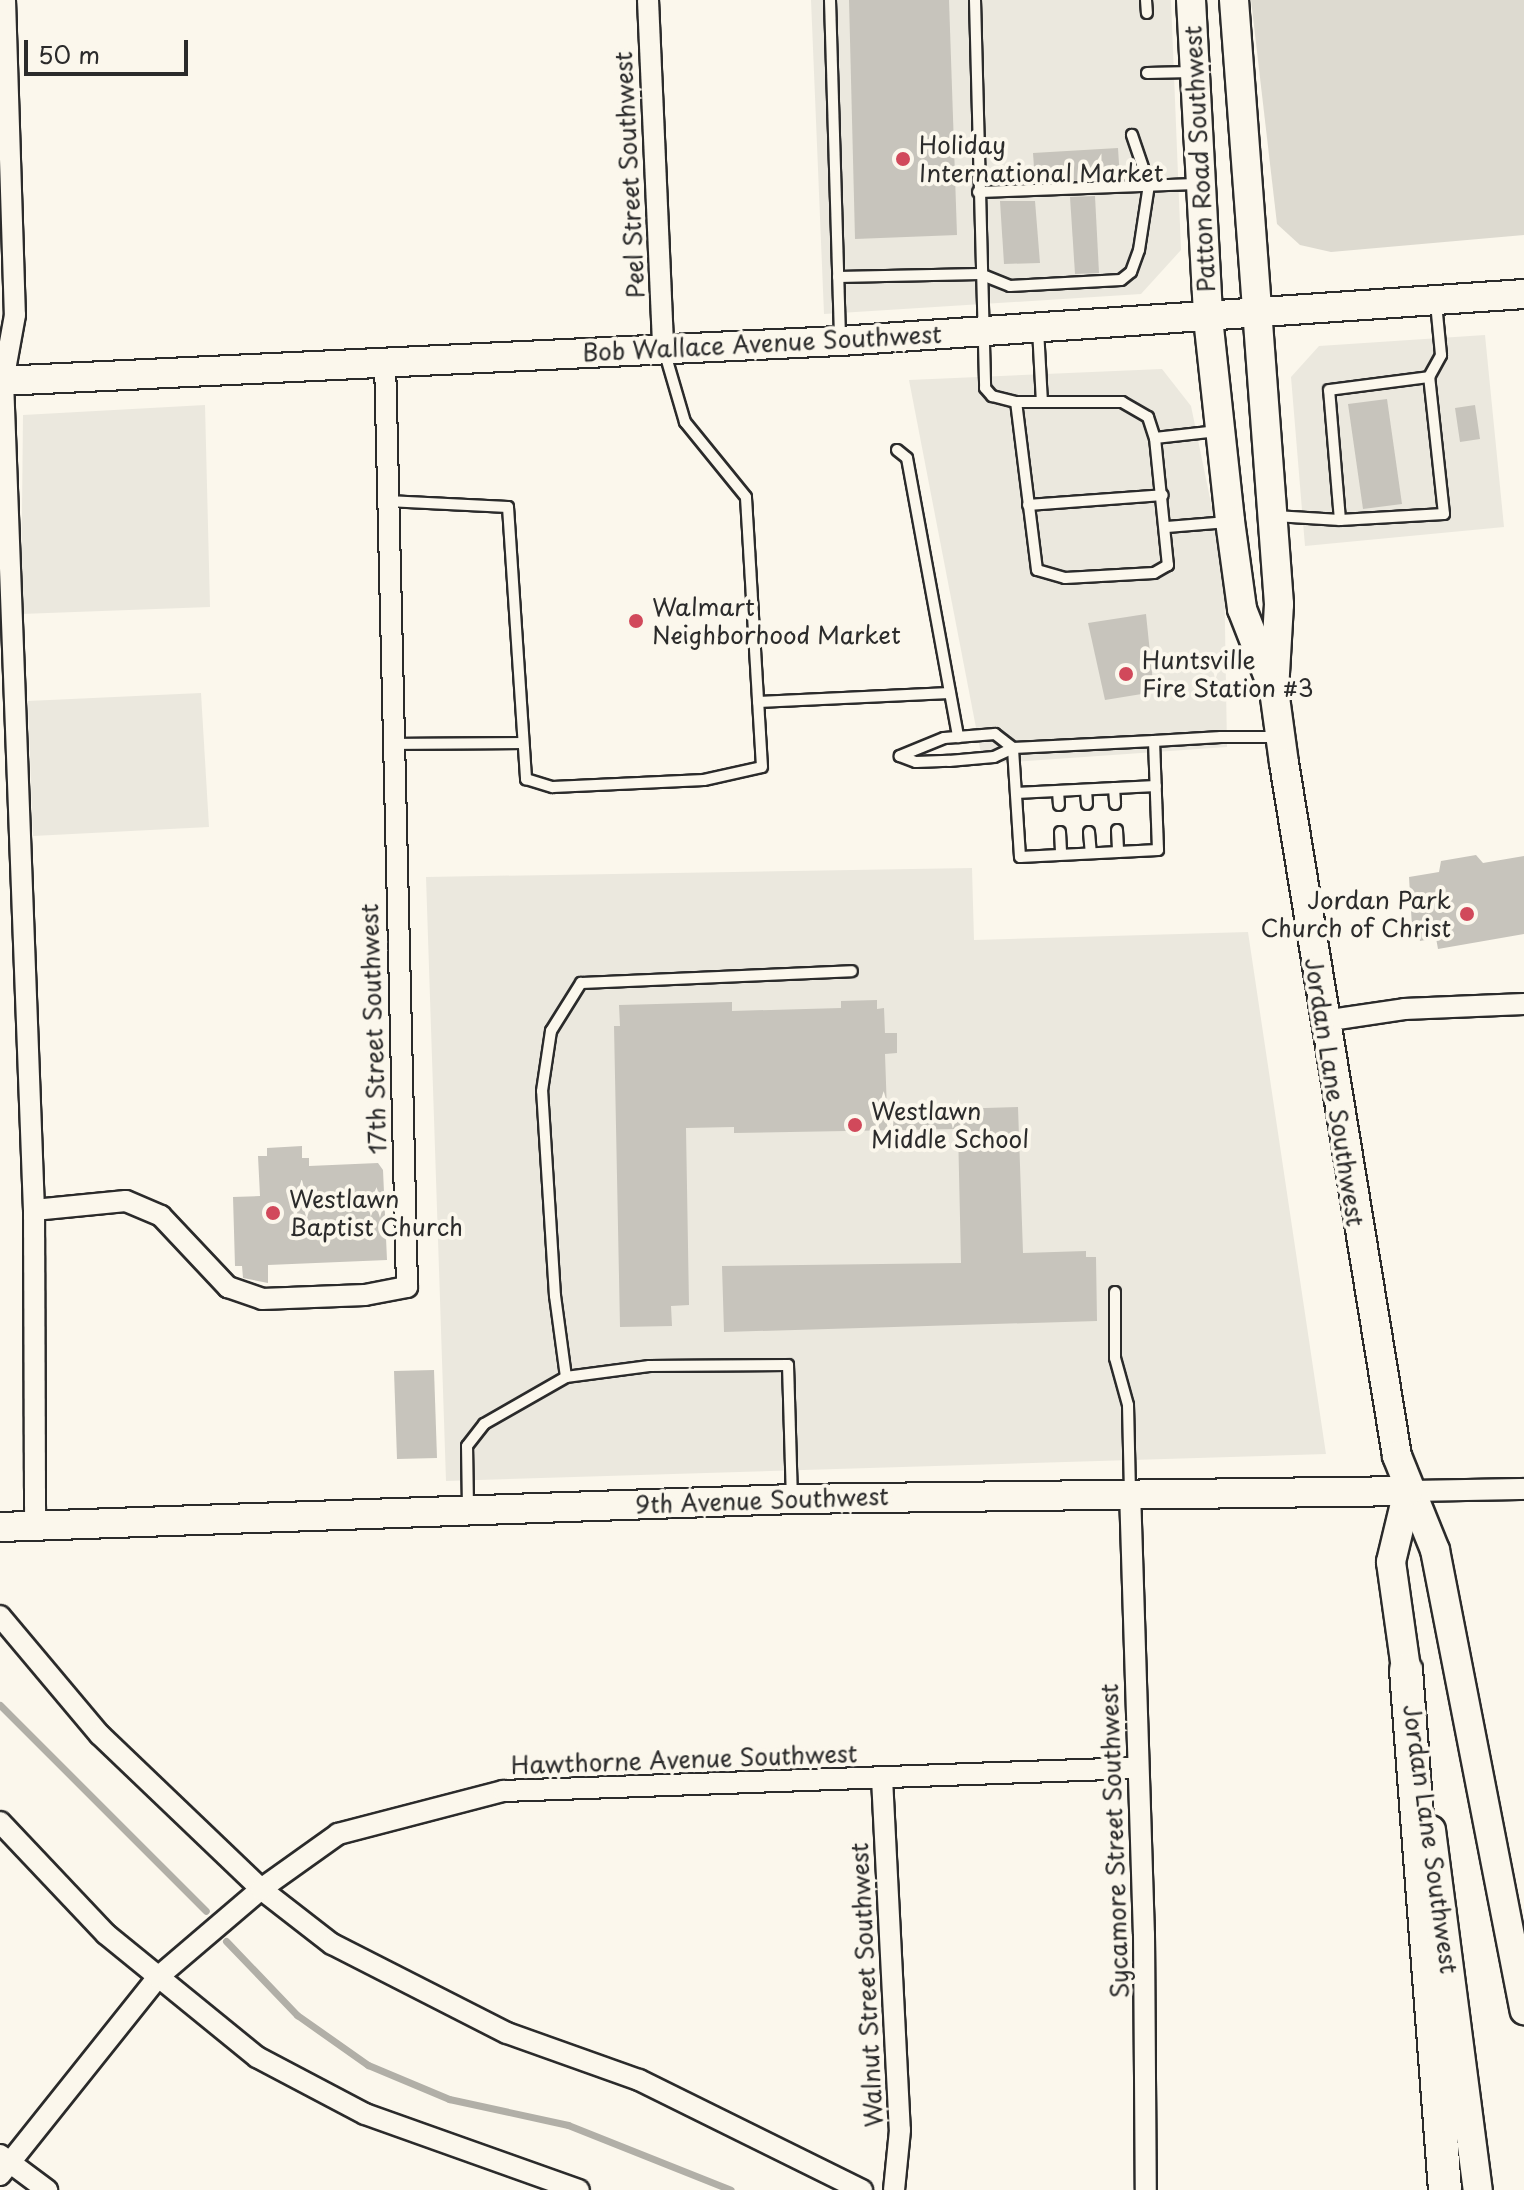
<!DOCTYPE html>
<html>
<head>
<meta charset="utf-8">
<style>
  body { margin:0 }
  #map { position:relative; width:1524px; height:2190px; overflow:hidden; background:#fbf7ec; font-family:"Playpen Sans",sans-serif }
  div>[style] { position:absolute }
  .built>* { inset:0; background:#ebe8de }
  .green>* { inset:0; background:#dddad0 }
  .stream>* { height:7px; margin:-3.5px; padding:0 3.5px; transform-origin:3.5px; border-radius:3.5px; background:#b1afa7 }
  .building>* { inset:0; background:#c7c4bc }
  .roads { filter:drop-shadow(2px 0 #2b2b2b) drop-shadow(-2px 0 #2b2b2b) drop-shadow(0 2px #2b2b2b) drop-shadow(0 -2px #2b2b2b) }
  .lane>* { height:10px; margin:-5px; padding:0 5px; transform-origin:5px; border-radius:5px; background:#fbf7ec }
  .street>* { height:20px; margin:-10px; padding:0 10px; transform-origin:10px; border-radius:10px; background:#fbf7ec }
  .secondary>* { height:28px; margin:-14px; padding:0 14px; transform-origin:14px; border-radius:14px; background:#fbf7ec }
  .primary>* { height:32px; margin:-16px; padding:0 16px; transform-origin:16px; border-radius:16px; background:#fbf7ec }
  .dots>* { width:22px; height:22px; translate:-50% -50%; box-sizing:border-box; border:4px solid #fbf7ec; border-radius:50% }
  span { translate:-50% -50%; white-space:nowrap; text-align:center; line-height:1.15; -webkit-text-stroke:8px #fbf7ec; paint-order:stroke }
  .poi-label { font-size:24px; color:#2b2b2b }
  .left { translate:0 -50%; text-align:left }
  .right { translate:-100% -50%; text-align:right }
  .street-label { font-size:24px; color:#2b2b2b }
  .scale { position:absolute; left:24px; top:40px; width:164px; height:36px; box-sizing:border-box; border:4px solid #2b2b2b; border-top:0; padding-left:10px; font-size:24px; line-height:28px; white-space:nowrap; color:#2b2b2b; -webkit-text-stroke:6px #fbf7ec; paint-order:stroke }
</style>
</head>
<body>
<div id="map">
  <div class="built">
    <div style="clip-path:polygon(811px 0,1171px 0,1181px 250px,1141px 294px,824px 314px)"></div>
    <div style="clip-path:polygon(1485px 335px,1504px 527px,1305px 546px,1291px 377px,1319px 346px)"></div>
    <div style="clip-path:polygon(1162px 369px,1191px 406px,1224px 566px,1227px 747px,983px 764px,909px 380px)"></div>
    <div style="clip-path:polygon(205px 405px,210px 607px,21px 614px,23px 415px)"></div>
    <div style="clip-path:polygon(201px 693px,209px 827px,33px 836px,28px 701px)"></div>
    <div style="clip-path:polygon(972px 868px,974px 940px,1248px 932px,1326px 1454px,446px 1481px,426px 877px)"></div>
  </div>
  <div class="green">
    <div style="clip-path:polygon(1251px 0,1524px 0,1524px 235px,1331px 252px,1300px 245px,1277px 224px)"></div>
  </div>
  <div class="stream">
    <div style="left:0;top:1705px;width:291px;rotate:45deg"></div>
    <div style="left:226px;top:1941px;width:103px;rotate:46.2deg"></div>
    <div style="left:297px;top:2015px;width:87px;rotate:35.2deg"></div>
    <div style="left:368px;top:2065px;width:88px;rotate:22.8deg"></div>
    <div style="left:449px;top:2099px;width:122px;rotate:12.3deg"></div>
    <div style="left:568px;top:2125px;width:175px;rotate:21.7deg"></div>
  </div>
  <div class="building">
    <div style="clip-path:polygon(849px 0,949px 0,957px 235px,855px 239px)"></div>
    <div style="clip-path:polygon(1118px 148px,1120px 179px,1035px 182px,1033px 153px)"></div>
    <div style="clip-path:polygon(1095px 196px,1099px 273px,1075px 274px,1070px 197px)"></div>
    <div style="clip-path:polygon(1000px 201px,1035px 201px,1040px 263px,1004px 264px)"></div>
    <div style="clip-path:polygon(1387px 399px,1402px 504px,1363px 509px,1348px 404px)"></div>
    <div style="clip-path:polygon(1475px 405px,1480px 439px,1460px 442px,1455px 408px)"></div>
    <div style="clip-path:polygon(1146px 614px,1154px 692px,1105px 700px,1088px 623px)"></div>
    <div style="clip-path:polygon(1476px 855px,1483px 863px,1524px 856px,1524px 934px,1438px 949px,1436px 938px,1420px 941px,1417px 926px,1412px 927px,1409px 877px,1439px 872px,1441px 861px)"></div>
    <div style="clip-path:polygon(877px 1000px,877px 1009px,884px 1008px,885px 1033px,897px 1033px,897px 1053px,885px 1054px,887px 1111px,1018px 1107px,1023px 1253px,1086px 1251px,1086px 1257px,1096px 1257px,1097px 1321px,724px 1332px,722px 1266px,961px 1263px,958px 1129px,734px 1133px,734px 1127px,686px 1128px,689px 1305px,671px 1306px,672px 1326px,620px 1327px,614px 1026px,620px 1026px,619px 1005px,732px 1002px,732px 1011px,841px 1008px,841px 1001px)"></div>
    <div style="clip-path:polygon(302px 1146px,302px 1158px,309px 1158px,309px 1166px,378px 1163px,383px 1170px,387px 1260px,268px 1265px,268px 1283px,243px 1278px,242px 1266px,235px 1266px,233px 1197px,260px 1196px,258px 1156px,267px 1156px,267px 1148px)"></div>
    <div style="clip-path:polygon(434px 1370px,437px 1458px,397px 1459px,394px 1371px)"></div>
  </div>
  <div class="roads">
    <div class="lane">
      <div style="left:830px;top:0;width:338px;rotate:88.3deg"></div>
      <div style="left:975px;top:0;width:388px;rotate:88.5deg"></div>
      <div style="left:985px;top:388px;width:11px;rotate:49deg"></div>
      <div style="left:992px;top:396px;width:25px;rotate:14deg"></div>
      <div style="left:1016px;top:402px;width:106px"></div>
      <div style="left:1122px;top:402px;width:30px;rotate:30deg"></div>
      <div style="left:1148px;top:417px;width:22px;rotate:72deg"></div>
      <div style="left:1155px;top:438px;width:128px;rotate:84.2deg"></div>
      <div style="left:1168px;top:565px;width:16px;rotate:150deg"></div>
      <div style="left:1154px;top:573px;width:89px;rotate:176.8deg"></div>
      <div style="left:1065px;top:578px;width:29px;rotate:-164deg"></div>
      <div style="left:1037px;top:570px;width:169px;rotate:-97.1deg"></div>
      <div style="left:1146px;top:0;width:13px;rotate:86deg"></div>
      <div style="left:1147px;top:73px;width:45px;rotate:-1.3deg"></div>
      <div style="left:978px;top:192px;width:219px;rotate:-2.1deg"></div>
      <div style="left:838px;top:277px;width:142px;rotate:-1.2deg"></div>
      <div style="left:980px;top:274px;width:32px;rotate:22deg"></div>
      <div style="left:1010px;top:286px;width:111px;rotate:-3.1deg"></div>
      <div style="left:1121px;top:280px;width:13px;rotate:-39deg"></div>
      <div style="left:1131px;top:272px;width:23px;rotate:-70deg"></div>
      <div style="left:1139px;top:250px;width:66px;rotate:-81.3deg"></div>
      <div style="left:1149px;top:185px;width:53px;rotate:-108.8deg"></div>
      <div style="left:1038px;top:329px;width:73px;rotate:86.9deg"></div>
      <div style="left:1155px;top:438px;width:63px;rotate:-6.3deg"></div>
      <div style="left:897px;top:450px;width:13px;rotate:39deg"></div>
      <div style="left:907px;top:458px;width:284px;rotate:79.6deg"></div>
      <div style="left:387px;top:501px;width:121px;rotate:2.8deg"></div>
      <div style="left:508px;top:507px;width:273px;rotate:86.2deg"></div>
      <div style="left:526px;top:779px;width:28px;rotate:17deg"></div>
      <div style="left:553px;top:787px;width:151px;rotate:-2.7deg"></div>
      <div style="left:704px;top:780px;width:59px;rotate:-12.6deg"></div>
      <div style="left:762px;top:767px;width:270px;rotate:-93.4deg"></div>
      <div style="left:746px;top:497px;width:97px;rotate:-129.1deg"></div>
      <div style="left:685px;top:422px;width:75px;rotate:-106.3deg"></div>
      <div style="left:1028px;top:505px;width:135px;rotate:-4.2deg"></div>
      <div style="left:1275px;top:516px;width:65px;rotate:3.5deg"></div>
      <div style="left:1340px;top:520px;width:104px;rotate:-3.3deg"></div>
      <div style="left:1444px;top:514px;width:138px;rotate:-96.2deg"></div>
      <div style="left:1429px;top:377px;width:25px;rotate:-61deg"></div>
      <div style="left:1441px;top:355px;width:52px;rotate:-95.5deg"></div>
      <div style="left:1340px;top:520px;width:130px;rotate:-94.8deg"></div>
      <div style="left:1329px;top:390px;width:101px;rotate:-7.4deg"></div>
      <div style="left:1167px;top:527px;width:61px;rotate:-4.7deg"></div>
      <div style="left:758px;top:702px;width:192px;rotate:-2.7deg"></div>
      <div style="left:1154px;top:741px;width:109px;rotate:87.9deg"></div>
      <div style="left:1158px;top:850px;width:138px;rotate:177.1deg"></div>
      <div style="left:1020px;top:857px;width:109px;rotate:-93.7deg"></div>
      <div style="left:1013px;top:748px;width:23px;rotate:-142deg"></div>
      <div style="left:995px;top:734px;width:51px;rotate:175.5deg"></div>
      <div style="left:944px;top:738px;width:48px;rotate:157.8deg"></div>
      <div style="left:900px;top:756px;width:17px;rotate:21deg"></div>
      <div style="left:916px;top:762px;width:33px;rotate:-2deg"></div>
      <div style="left:949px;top:761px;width:45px;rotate:-5.1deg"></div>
      <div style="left:994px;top:757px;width:21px;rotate:-25deg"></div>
      <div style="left:1013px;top:748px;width:141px;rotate:-2.8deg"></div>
      <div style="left:1154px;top:741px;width:67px;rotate:-3.4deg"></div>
      <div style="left:1221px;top:737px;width:58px"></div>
      <div style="left:391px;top:744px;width:130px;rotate:-0.4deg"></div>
      <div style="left:1114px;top:788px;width:16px;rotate:86deg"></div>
      <div style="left:1086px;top:790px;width:14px;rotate:86deg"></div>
      <div style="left:1058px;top:791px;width:14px;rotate:86deg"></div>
      <div style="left:1016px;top:793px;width:140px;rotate:-2.9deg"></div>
      <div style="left:1117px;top:830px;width:22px;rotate:87deg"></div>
      <div style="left:1060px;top:832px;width:22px;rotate:87deg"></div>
      <div style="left:1089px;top:832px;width:21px;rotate:85deg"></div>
      <div style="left:1115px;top:1292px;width:66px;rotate:90deg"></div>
      <div style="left:1115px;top:1358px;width:49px;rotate:74.5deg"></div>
      <div style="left:1128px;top:1405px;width:86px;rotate:88.7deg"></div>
      <div style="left:566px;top:1377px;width:82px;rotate:-97.7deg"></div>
      <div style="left:555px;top:1296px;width:205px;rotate:-93.6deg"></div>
      <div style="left:542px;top:1091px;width:61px;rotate:-81.5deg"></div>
      <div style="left:551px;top:1031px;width:57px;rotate:-58deg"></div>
      <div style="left:581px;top:983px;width:271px;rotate:-2.5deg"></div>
      <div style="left:468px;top:1508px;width:62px;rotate:-90.9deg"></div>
      <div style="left:467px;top:1446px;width:28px;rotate:-52deg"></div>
      <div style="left:484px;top:1424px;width:95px;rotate:-29.8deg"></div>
      <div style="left:566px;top:1377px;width:84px;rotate:-7.5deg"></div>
      <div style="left:649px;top:1366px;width:139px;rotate:-0.4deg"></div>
      <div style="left:788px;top:1365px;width:131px;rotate:88.3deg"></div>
    </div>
    <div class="street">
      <div style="left:5px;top:0;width:315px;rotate:88.2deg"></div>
      <div style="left:15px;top:315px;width:67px;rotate:100.3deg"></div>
      <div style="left:3px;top:381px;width:830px;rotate:87.86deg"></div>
      <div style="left:34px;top:1210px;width:316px;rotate:89.8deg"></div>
      <div style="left:648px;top:0;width:348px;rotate:87.5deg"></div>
      <div style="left:1324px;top:1021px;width:81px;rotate:-8.5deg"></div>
      <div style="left:1404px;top:1009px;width:120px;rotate:-2.4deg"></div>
      <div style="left:34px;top:1210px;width:92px;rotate:-5.6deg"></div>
      <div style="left:126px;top:1201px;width:38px;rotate:23deg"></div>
      <div style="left:161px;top:1216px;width:98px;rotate:46.7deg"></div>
      <div style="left:228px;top:1287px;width:36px;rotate:19deg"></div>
      <div style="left:262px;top:1299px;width:103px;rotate:-2.2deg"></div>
      <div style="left:365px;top:1295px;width:43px;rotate:-10.8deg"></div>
      <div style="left:407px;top:1287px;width:926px;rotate:-91.36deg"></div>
      <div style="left:1130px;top:1491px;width:443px;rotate:88.2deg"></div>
      <div style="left:1144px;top:1934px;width:256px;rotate:89.6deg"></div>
      <div style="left:1408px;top:1491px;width:116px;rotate:-1deg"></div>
      <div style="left:0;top:1616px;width:155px;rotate:50deg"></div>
      <div style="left:100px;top:1735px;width:223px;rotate:43.7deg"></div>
      <div style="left:261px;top:1889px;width:90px;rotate:37.8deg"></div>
      <div style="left:332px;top:1944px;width:196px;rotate:27deg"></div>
      <div style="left:507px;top:2033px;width:140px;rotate:19.6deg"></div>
      <div style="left:639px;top:2080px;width:249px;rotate:26.3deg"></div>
      <div style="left:882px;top:1778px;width:352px;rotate:87.1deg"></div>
      <div style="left:900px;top:2130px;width:60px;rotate:95.7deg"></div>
      <div style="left:0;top:1822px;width:154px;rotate:46.6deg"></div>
      <div style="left:106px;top:1934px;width:195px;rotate:39.2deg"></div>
      <div style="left:257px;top:2057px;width:122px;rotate:27.8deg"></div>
      <div style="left:365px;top:2114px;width:227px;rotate:19.6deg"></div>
      <div style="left:0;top:2155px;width:59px;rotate:36.7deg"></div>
      <div style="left:0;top:2175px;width:253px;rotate:-51.4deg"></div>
      <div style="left:158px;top:1977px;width:135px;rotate:-40.5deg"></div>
      <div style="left:261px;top:1889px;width:95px;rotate:-35.5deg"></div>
      <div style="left:338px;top:1834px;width:171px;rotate:-14.6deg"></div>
      <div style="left:503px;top:1791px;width:634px;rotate:-2.08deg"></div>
    </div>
    <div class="secondary">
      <div style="left:1191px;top:0;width:318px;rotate:86.9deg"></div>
      <div style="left:1208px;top:318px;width:204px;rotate:83.8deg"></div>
      <div style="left:1230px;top:521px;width:89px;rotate:82.2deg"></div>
      <div style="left:1242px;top:609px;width:79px;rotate:68.6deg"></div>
      <div style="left:1234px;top:0;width:606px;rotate:85.74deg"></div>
      <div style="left:1279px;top:604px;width:86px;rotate:93.3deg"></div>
      <div style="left:1274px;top:690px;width:74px;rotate:82.2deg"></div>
      <div style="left:1284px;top:763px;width:702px;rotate:80.74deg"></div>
      <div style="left:1397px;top:1456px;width:101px;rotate:68deg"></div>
      <div style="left:1435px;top:1550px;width:469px;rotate:79deg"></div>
      <div style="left:0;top:381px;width:841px;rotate:-2.73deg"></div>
      <div style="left:840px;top:341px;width:686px;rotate:-3.93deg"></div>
      <div style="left:1408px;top:1491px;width:73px;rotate:103.5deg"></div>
      <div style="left:1391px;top:1562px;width:129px;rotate:82deg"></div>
      <div style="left:0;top:1527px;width:792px;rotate:-2.02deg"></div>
      <div style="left:792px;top:1499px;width:616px;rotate:-0.74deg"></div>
      <div style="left:1431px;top:1830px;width:363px;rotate:82.6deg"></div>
    </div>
    <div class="primary">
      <div style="left:1406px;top:1670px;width:521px;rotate:85.71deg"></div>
    </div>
  </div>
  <div class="dots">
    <div style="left:903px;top:159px;background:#d1495b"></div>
    <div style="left:636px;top:621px;background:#d1495b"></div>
    <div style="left:1126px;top:674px;background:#d1495b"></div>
    <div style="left:1467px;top:914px;background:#d1495b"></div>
    <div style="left:855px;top:1125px;background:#d1495b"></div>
    <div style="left:273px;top:1213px;background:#d1495b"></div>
  </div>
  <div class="poi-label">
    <span class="left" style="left:919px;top:159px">Holiday<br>International Market</span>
    <span class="left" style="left:652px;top:621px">Walmart<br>Neighborhood Market</span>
    <span class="left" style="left:1142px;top:674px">Huntsville<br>Fire Station #3</span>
    <span class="right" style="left:1451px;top:914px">Jordan Park<br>Church of Christ</span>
    <span class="left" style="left:871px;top:1125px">Westlawn<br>Middle School</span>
    <span class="left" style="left:289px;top:1213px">Westlawn<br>Baptist Church</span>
  </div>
  <div class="street-label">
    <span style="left:1199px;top:159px;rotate:-93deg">Patton Road Southwest</span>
    <span style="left:629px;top:175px;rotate:-93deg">Peel Street Southwest</span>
    <span style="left:762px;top:343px;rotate:-3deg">Bob Wallace Avenue Southwest</span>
    <span style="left:373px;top:1029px;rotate:-92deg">17th Street Southwest</span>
    <span style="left:1335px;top:1092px;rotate:81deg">Jordan Lane Southwest</span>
    <span style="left:762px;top:1500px;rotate:-2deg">9th Avenue Southwest</span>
    <span style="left:684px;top:1759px;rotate:-2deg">Hawthorne Avenue Southwest</span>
    <span style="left:1431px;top:1839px;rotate:82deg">Jordan Lane Southwest</span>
    <span style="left:1114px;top:1841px;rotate:-92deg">Sycamore Street Southwest</span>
    <span style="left:866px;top:1985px;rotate:-93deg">Walnut Street Southwest</span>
  </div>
  <div class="scale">50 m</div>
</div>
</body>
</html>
